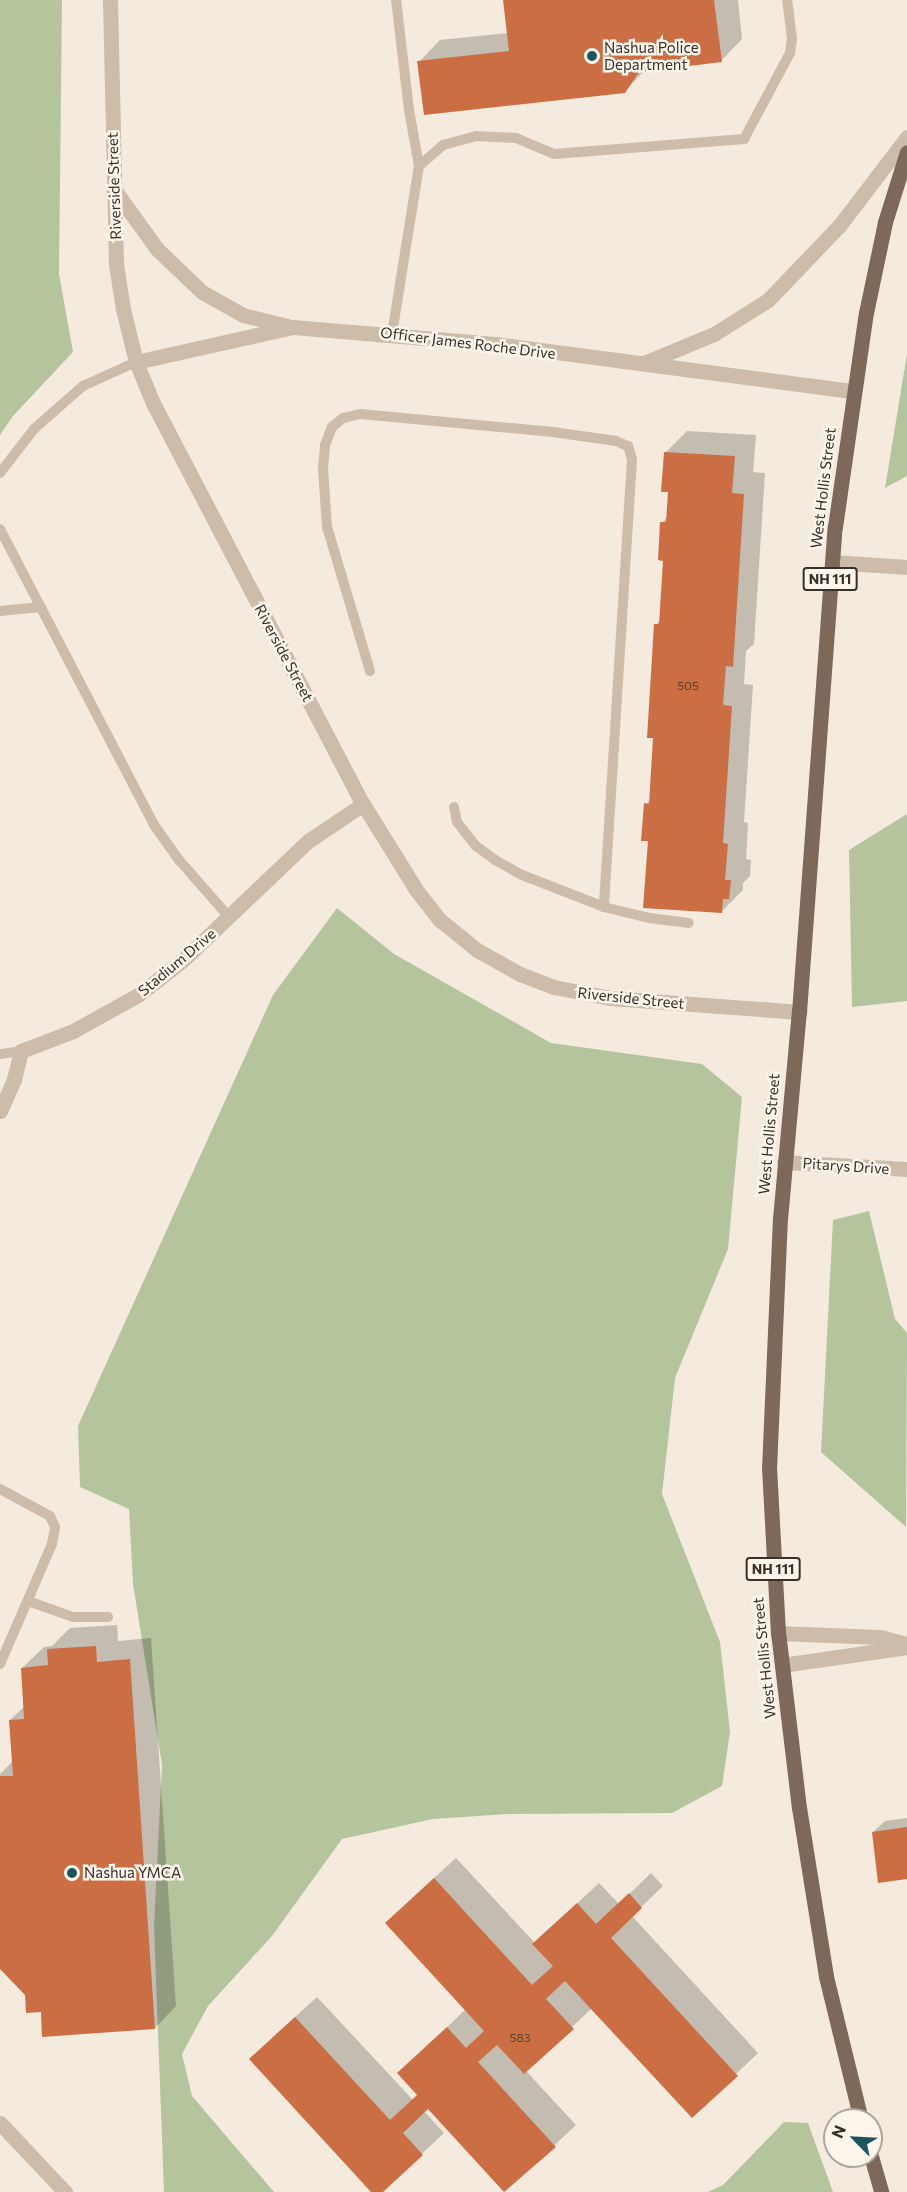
<!DOCTYPE html>
<html>
<head>
<meta charset="utf-8">
<style>
  body { margin:0 }
  #map { position:relative; width:907px; height:2192px; overflow:hidden; background:#f4ebde; font-family:Commissioner,sans-serif }
  div>[style] { position:absolute }
  .green>* { inset:0; background:#b4c49d }
  .shadow>* { inset:0; background:#0003 }
  .building>* { inset:0; background:#cc6e44 }
  .lane>* { height:10px; margin:-5px; padding:0 5px; transform-origin:5px; border-radius:5px; background:#cdbca9 }
  .street>* { height:15px; margin:-7.5px; padding:0 7.5px; transform-origin:7.5px; border-radius:7.5px; background:#cdbca9 }
  .primary>* { height:15px; margin:-7.5px; padding:0 7.5px; transform-origin:7.5px; border-radius:7.5px; background:#7d6859 }
  .dots>* { width:16px; height:16px; translate:-50% -50%; box-sizing:border-box; border:3px solid #fbf5eb; border-radius:50% }
  span { translate:-50% -50%; white-space:nowrap; text-align:center; line-height:1.15; -webkit-text-stroke:5px #fbf5eb; paint-order:stroke }
  .number-label { font-size:12px; color:#5e4030 }
  .number-label span { -webkit-text-stroke-width:0 }
  .shield-label span { padding:2px 4px; background:#fbf5eb; border:2px solid; border-radius:4px; -webkit-text-stroke-width:0 }
  .shield-label { font-size:14px; color:#3a3029; font-weight:700 }
  .poi-label { font-size:15px; color:#3a3029 }
  .left { translate:0 -50%; text-align:left }
  .street-label { font-size:15px; color:#3a3029 }
  .north { position:absolute; left:823px; top:2108px; width:60px; height:60px; box-sizing:border-box; background:#fbf5eb; border:2px solid #aea69d; border-radius:50%; rotate:294deg; font-size:16px; font-weight:700; line-height:24px; text-align:center; color:#3a3029 }
  .north::after { content:''; display:block; margin:auto; width:21px; height:27px; background:#1c555e; clip-path:polygon(50% 0,100% 100%,50% 72%,0 100%) }
</style>
</head>
<body>
<div id="map">
  <div class="green">
    <div style="clip-path:polygon(0 0,62px 0,59px 274px,73px 352px,13px 416px,0 435px)"></div>
    <div style="clip-path:polygon(907px 354px,907px 476px,885px 488px)"></div>
    <div style="clip-path:polygon(907px 814px,907px 1001px,852px 1007px,849px 850px)"></div>
    <div style="clip-path:polygon(337px 908px,394px 954px,551px 1043px,702px 1064px,742px 1097px,728px 1249px,675px 1378px,662px 1494px,720px 1642px,730px 1732px,722px 1786px,672px 1813px,508px 1814px,433px 1819px,342px 1839px,272px 1936px,208px 2006px,182px 2054px,192px 2096px,274px 2192px,164px 2192px,154px 1926px,162px 1765px,133px 1584px,129px 1509px,80px 1487px,78px 1426px,273px 995px)"></div>
    <div style="clip-path:polygon(869px 1211px,895px 1319px,907px 1333px,906px 1527px,821px 1452px,833px 1220px)"></div>
    <div style="clip-path:polygon(784px 2122px,808px 2123px,833px 2192px,708px 2192px,723px 2185px)"></div>
  </div>
  <div class="shadow">
    <div style="clip-path:polygon(505px 0,738px 0,742px 39px,721px 61px,646px 69px,624px 92px,419px 62px,440px 40px,508px 33px)"></div>
    <div style="clip-path:polygon(687px 431px,756px 435px,753px 472px,765px 473px,754px 644px,746px 651px,744px 684px,753px 685px,744px 822px,748px 823px,746px 859px,751px 860px,750px 876px,743px 883px,743px 890px,722px 911px,649px 840px,646px 804px,651px 799px,655px 737px,656px 625px,661px 619px,665px 560px,662px 523px,667px 517px,669px 491px,666px 452px)"></div>
    <div style="clip-path:polygon(117px 1625px,118px 1641px,151px 1638px,176px 2006px,155px 2028px,42px 2010px,0 1967px,0 1774px,13px 1761px,10px 1720px,25px 1706px,22px 1668px,44px 1647px,52px 1646px,70px 1628px)"></div>
    <div style="clip-path:polygon(907px 1818px,907px 1877px,873px 1832px,885px 1821px)"></div>
    <div style="clip-path:polygon(456px 1858px,535px 1943px,599px 1883px,619px 1904px,651px 1873px,663px 1886px,632px 1916px,758px 2053px,692px 2116px,592px 2008px,526px 2071px,576px 2125px,506px 2191px,428px 2107px,424px 2111px,444px 2133px,381px 2192px,373px 2192px,272px 2038px,317px 1997px,413px 2100px,419px 2094px,399px 2073px,466px 2009px,408px 1902px)"></div>
  </div>
  <div class="building">
    <div style="clip-path:polygon(503px 0,714px 0,722px 62px,639px 72px,625px 93px,424px 115px,417px 61px,509px 51px)"></div>
    <div style="clip-path:polygon(664px 452px,735px 456px,732px 493px,744px 494px,733px 667px,726px 666px,723px 705px,732px 706px,723px 843px,728px 844px,725px 880px,731px 880px,729px 899px,723px 899px,722px 913px,643px 908px,648px 841px,641px 841px,644px 803px,649px 804px,653px 738px,647px 738px,654px 624px,659px 624px,663px 561px,658px 560px,660px 522px,666px 522px,668px 492px,661px 492px)"></div>
    <div style="clip-path:polygon(96px 1646px,97px 1662px,130px 1659px,155px 2029px,42px 2037px,41px 2012px,26px 2013px,25px 1995px,0 1969px,0 1776px,13px 1776px,9px 1720px,24px 1719px,21px 1668px,48px 1665px,47px 1649px)"></div>
    <div style="clip-path:polygon(907px 1827px,907px 1879px,878px 1883px,872px 1832px)"></div>
    <div style="clip-path:polygon(434px 1878px,532px 1985px,553px 1966px,532px 1944px,577px 1903px,596px 1924px,629px 1893px,642px 1908px,611px 1938px,738px 2076px,692px 2118px,565px 1981px,546px 1999px,574px 2029px,524px 2074px,497px 2045px,478px 2062px,556px 2147px,504px 2192px,428px 2109px,403px 2133px,423px 2155px,383px 2192px,371px 2192px,249px 2059px,295px 2017px,390px 2120px,417px 2095px,397px 2073px,447px 2027px,466px 2048px,484px 2031px,385px 1923px)"></div>
  </div>
  <div class="lane">
    <div style="left:419px;top:166px;width:32px;rotate:-41deg"></div>
    <div style="left:443px;top:145px;width:34px;rotate:-15deg"></div>
    <div style="left:476px;top:136px;width:40px;rotate:2.9deg"></div>
    <div style="left:516px;top:138px;width:41px;rotate:22.8deg"></div>
    <div style="left:554px;top:154px;width:191px;rotate:-4.5deg"></div>
    <div style="left:744px;top:139px;width:98px;rotate:-61.9deg"></div>
    <div style="left:790px;top:53px;width:14px;rotate:-82deg"></div>
    <div style="left:792px;top:39px;width:39px;rotate:-97deg"></div>
    <div style="left:392px;top:334px;width:170px;rotate:-80.9deg"></div>
    <div style="left:419px;top:166px;width:57px;rotate:-100.1deg"></div>
    <div style="left:409px;top:110px;width:111px;rotate:-96.7deg"></div>
    <div style="left:0;top:473px;width:56px;rotate:-52.3deg"></div>
    <div style="left:34px;top:429px;width:65px;rotate:-41.3deg"></div>
    <div style="left:83px;top:386px;width:58px;rotate:-24.4deg"></div>
    <div style="left:0;top:529px;width:334px;rotate:62.5deg"></div>
    <div style="left:154px;top:825px;width:43px;rotate:54.5deg"></div>
    <div style="left:179px;top:860px;width:76px;rotate:48.7deg"></div>
    <div style="left:0;top:611px;width:41px;rotate:-5.6deg"></div>
    <div style="left:370px;top:671px;width:150px;rotate:-106.6deg"></div>
    <div style="left:327px;top:527px;width:58px;rotate:-93.9deg"></div>
    <div style="left:323px;top:469px;width:24px;rotate:-85deg"></div>
    <div style="left:325px;top:445px;width:19px;rotate:-69deg"></div>
    <div style="left:332px;top:427px;width:14px;rotate:-39deg"></div>
    <div style="left:343px;top:418px;width:17px;rotate:-13deg"></div>
    <div style="left:360px;top:414px;width:194px;rotate:5.3deg"></div>
    <div style="left:553px;top:432px;width:64px;rotate:8.1deg"></div>
    <div style="left:616px;top:441px;width:13px;rotate:23deg"></div>
    <div style="left:628px;top:446px;width:14px;rotate:73deg"></div>
    <div style="left:632px;top:459px;width:449px;rotate:93.6deg"></div>
    <div style="left:454px;top:807px;width:15px;rotate:79deg"></div>
    <div style="left:457px;top:822px;width:31px;rotate:52deg"></div>
    <div style="left:476px;top:846px;width:24px;rotate:36deg"></div>
    <div style="left:495px;top:860px;width:31px;rotate:29deg"></div>
    <div style="left:522px;top:875px;width:88px;rotate:21.3deg"></div>
    <div style="left:604px;top:907px;width:46px;rotate:13.7deg"></div>
    <div style="left:649px;top:918px;width:40px;rotate:7.1deg"></div>
    <div style="left:0;top:1054px;width:21px;rotate:-8deg"></div>
    <div style="left:0;top:1489px;width:57px;rotate:28.4deg"></div>
    <div style="left:50px;top:1516px;width:12px;rotate:66deg"></div>
    <div style="left:55px;top:1527px;width:17px;rotate:100deg"></div>
    <div style="left:52px;top:1544px;width:131px;rotate:113.4deg"></div>
    <div style="left:28px;top:1601px;width:48px;rotate:19.6deg"></div>
    <div style="left:73px;top:1617px;width:35px"></div>
  </div>
  <div class="street">
    <div style="left:110px;top:0;width:264px;rotate:88.7deg"></div>
    <div style="left:116px;top:264px;width:46px;rotate:81.2deg"></div>
    <div style="left:123px;top:309px;width:55px;rotate:76.2deg"></div>
    <div style="left:136px;top:362px;width:44px;rotate:67.5deg"></div>
    <div style="left:153px;top:403px;width:453px;rotate:62.4deg"></div>
    <div style="left:363px;top:804px;width:102px;rotate:58.2deg"></div>
    <div style="left:417px;top:891px;width:37px;rotate:52deg"></div>
    <div style="left:440px;top:920px;width:48px;rotate:39deg"></div>
    <div style="left:477px;top:950px;width:49px;rotate:29.2deg"></div>
    <div style="left:520px;top:974px;width:36px;rotate:21deg"></div>
    <div style="left:554px;top:987px;width:57px;rotate:11.1deg"></div>
    <div style="left:610px;top:998px;width:190px;rotate:4.2deg"></div>
    <div style="left:113px;top:188px;width:75px;rotate:54.2deg"></div>
    <div style="left:157px;top:249px;width:62px;rotate:43.7deg"></div>
    <div style="left:202px;top:292px;width:47px;rotate:29.3deg"></div>
    <div style="left:243px;top:315px;width:45px;rotate:14deg"></div>
    <div style="left:136px;top:362px;width:161px;rotate:-12.6deg"></div>
    <div style="left:293px;top:327px;width:203px;rotate:4.8deg"></div>
    <div style="left:495px;top:344px;width:362px;rotate:7.5deg"></div>
    <div style="left:644px;top:363px;width:76px;rotate:-22.5deg"></div>
    <div style="left:714px;top:334px;width:64px;rotate:-32.2deg"></div>
    <div style="left:768px;top:300px;width:103px;rotate:-46.2deg"></div>
    <div style="left:839px;top:226px;width:112px;rotate:-52.6deg"></div>
    <div style="left:832px;top:562px;width:75px;rotate:3.8deg"></div>
    <div style="left:0;top:1111px;width:35px;rotate:-66deg"></div>
    <div style="left:14px;top:1079px;width:29px;rotate:-76deg"></div>
    <div style="left:21px;top:1051px;width:56px;rotate:-21deg"></div>
    <div style="left:73px;top:1031px;width:74px;rotate:-29deg"></div>
    <div style="left:138px;top:995px;width:58px;rotate:-38deg"></div>
    <div style="left:184px;top:959px;width:171px;rotate:-43.6deg"></div>
    <div style="left:308px;top:841px;width:66px;rotate:-33.9deg"></div>
    <div style="left:784px;top:1162px;width:123px;rotate:3.3deg"></div>
    <div style="left:778px;top:1633px;width:102px;rotate:2.2deg"></div>
    <div style="left:880px;top:1637px;width:28px;rotate:15deg"></div>
    <div style="left:782px;top:1665px;width:126px;rotate:-8.2deg"></div>
    <div style="left:0;top:2123px;width:95px;rotate:46.7deg"></div>
  </div>
  <div class="primary">
    <div style="left:861px;top:2120px;width:148px;rotate:-103.7deg"></div>
    <div style="left:826px;top:1976px;width:170px;rotate:-99.1deg"></div>
    <div style="left:799px;top:1808px;width:176px;rotate:-96.8deg"></div>
    <div style="left:778px;top:1633px;width:164px;rotate:-93.1deg"></div>
    <div style="left:769px;top:1469px;width:250px;rotate:-87.5deg"></div>
    <div style="left:780px;top:1219px;width:208px;rotate:-84.8deg"></div>
    <div style="left:799px;top:1012px;width:486px;rotate:-85.8deg"></div>
    <div style="left:835px;top:527px;width:216px;rotate:-81.8deg"></div>
    <div style="left:866px;top:313px;width:93px;rotate:-78.2deg"></div>
    <div style="left:885px;top:222px;width:73px;rotate:-72.6deg"></div>
    <div style="left:871px;top:2156px;width:37px;rotate:74deg"></div>
  </div>
  <div class="dots">
    <div style="left:592px;top:56px;background:#1c555e"></div>
    <div style="left:72px;top:1873px;background:#1c555e"></div>
  </div>
  <div class="number-label">
    <span style="left:688px;top:686px">505</span>
    <span style="left:520px;top:2038px">583</span>
  </div>
  <div class="shield-label">
    <span style="left:830px;top:579px">NH 111</span>
    <span style="left:773px;top:1569px">NH 111</span>
  </div>
  <div class="poi-label">
    <span class="left" style="left:604px;top:56px">Nashua Police<br>Department</span>
    <span class="left" style="left:84px;top:1873px">Nashua YMCA</span>
  </div>
  <div class="street-label">
    <span style="left:114px;top:186px;rotate:-92deg">Riverside Street</span>
    <span style="left:468px;top:343px;rotate:7deg">Officer James Roche Drive</span>
    <span style="left:823px;top:488px;rotate:-83deg">West Hollis Street</span>
    <span style="left:284px;top:653px;rotate:62deg">Riverside Street</span>
    <span style="left:177px;top:962px;rotate:-40deg">Stadium Drive</span>
    <span style="left:631px;top:998px;rotate:6deg">Riverside Street</span>
    <span style="left:769px;top:1134px;rotate:-85deg">West Hollis Street</span>
    <span style="left:846px;top:1166px;rotate:4deg">Pitarys Drive</span>
    <span style="left:764px;top:1658px;rotate:-96deg">West Hollis Street</span>
  </div>
  <div class="north">N</div>
</div>
</body>
</html>
